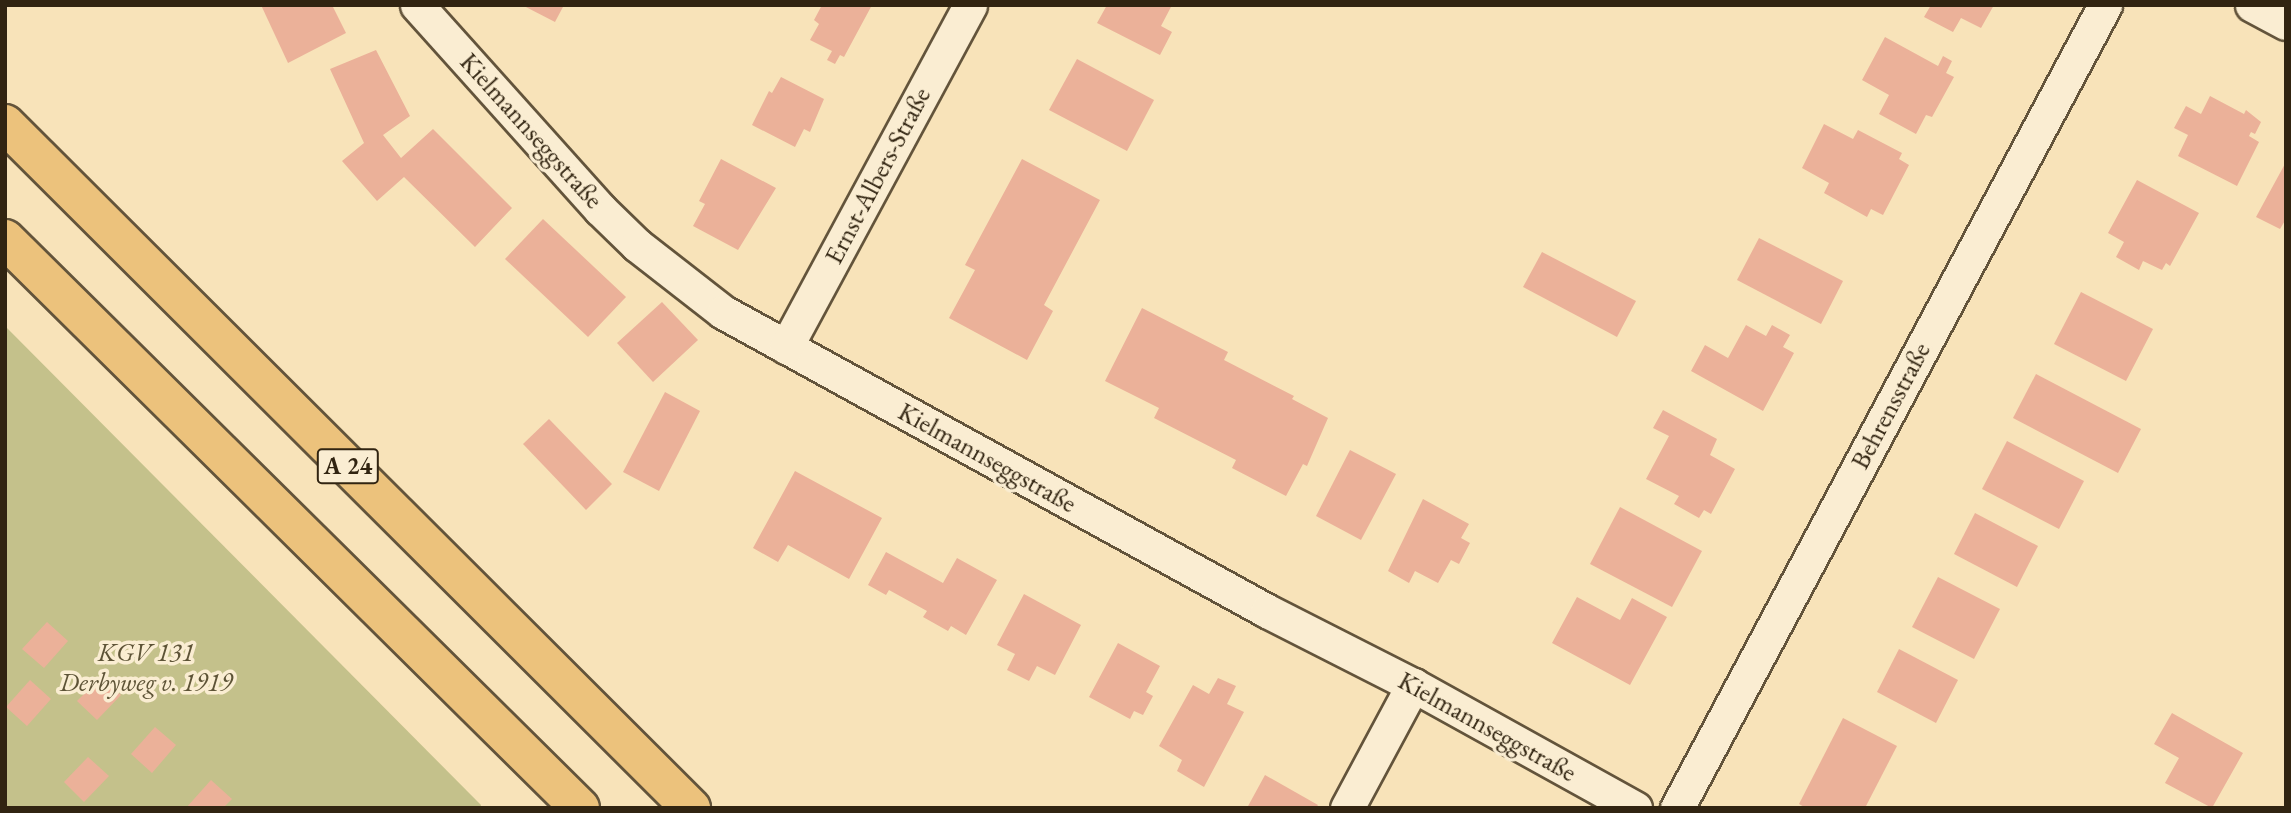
<!DOCTYPE html>
<html>
<head>
<meta charset="utf-8">
<style>
  body { margin:0 }
  #map { position:relative; width:2291px; height:813px; overflow:hidden; background:#f8e3b9; font-family:"EB Garamond",serif }
  div>[style] { position:absolute }
  .green>* { inset:0; background:#c4c18b }
  .building>* { inset:0; background:#ebb199 }
  .roads { filter:drop-shadow(2px 0 #63543b) drop-shadow(-2px 0 #63543b) drop-shadow(0 2px #63543b) drop-shadow(0 -2px #63543b) }
  .minor>* { height:33px; margin:-16.5px; padding:0 16.5px; transform-origin:16.5px; border-radius:16.5px; background:#faedd2 }
  .motorway>* { height:38px; margin:-19px; padding:0 19px; transform-origin:19px; border-radius:19px; background:#ecc27c }
  span { translate:-50% -50%; white-space:nowrap; text-align:center; line-height:1.15; -webkit-text-stroke:7px #faedd2; paint-order:stroke }
  .shield-label span { padding:2px 5px; background:#faedd2; border:2px solid; border-radius:5px; -webkit-text-stroke-width:0 }
  .shield-label { font-size:24px; color:#312411; font-weight:700 }
  .street-label { font-size:26px; color:#312411 }
  .park-label { font-size:26px; color:#5d5336; font-style:italic }
  .frame { position:absolute; inset:0; border:7px solid #312411; pointer-events:none }
</style>
</head>
<body>
<div id="map">
  <div class="green">
    <div style="clip-path:polygon(5px 326px,481px 805px,480px 808px,5px 808px)"></div>
  </div>
  <div class="building">
    <div style="clip-path:polygon(261px 5px,332px 5px,346px 33px,288px 63px)"></div>
    <div style="clip-path:polygon(522px 5px,564px 5px,555px 22px)"></div>
    <div style="clip-path:polygon(822px 5px,872px 5px,844px 57px,840px 55px,835px 64px,827px 60px,832px 51px,810px 40px,819px 24px,814px 20px)"></div>
    <div style="clip-path:polygon(1107px 5px,1172px 5px,1161px 26px,1172px 32px,1160px 55px,1097px 23px)"></div>
    <div style="clip-path:polygon(1931px 5px,1994px 5px,1981px 28px,1961px 18px,1953px 32px,1924px 17px)"></div>
    <div style="clip-path:polygon(1885px 37px,1938px 66px,1943px 56px,1952px 61px,1946px 73px,1954px 77px,1932px 117px,1926px 115px,1916px 134px,1879px 114px,1889px 95px,1862px 80px)"></div>
    <div style="clip-path:polygon(376px 50px,410px 116px,383px 135px,401px 158px,433px 129px,512px 208px,475px 247px,404px 177px,377px 201px,342px 161px,364px 143px,330px 69px)"></div>
    <div style="clip-path:polygon(1077px 59px,1154px 100px,1127px 151px,1049px 110px)"></div>
    <div style="clip-path:polygon(781px 77px,824px 99px,810px 132px,804px 129px,795px 147px,752px 125px,769px 91px,772px 93px)"></div>
    <div style="clip-path:polygon(2210px 96px,2244px 114px,2246px 110px,2261px 122px,2255px 134px,2251px 132px,2249px 136px,2259px 142px,2237px 186px,2178px 156px,2188px 135px,2174px 128px,2186px 106px,2201px 114px)"></div>
    <div style="clip-path:polygon(1824px 124px,1853px 139px,1858px 130px,1902px 153px,1899px 159px,1909px 165px,1883px 215px,1871px 209px,1867px 217px,1824px 193px,1829px 183px,1802px 168px)"></div>
    <div style="clip-path:polygon(721px 159px,776px 188px,738px 250px,693px 226px,705px 204px,699px 201px)"></div>
    <div style="clip-path:polygon(1022px 159px,1100px 200px,1044px 305px,1053px 311px,1027px 360px,949px 318px,975px 270px,965px 265px)"></div>
    <div style="clip-path:polygon(2286px 162px,2286px 219px,2280px 229px,2256px 217px)"></div>
    <div style="clip-path:polygon(2137px 180px,2199px 213px,2170px 266px,2166px 263px,2162px 270px,2143px 261px,2139px 270px,2116px 257px,2124px 242px,2108px 233px)"></div>
    <div style="clip-path:polygon(543px 219px,626px 297px,588px 337px,505px 259px)"></div>
    <div style="clip-path:polygon(1759px 238px,1843px 281px,1821px 324px,1737px 280px)"></div>
    <div style="clip-path:polygon(1542px 252px,1636px 301px,1617px 337px,1523px 287px)"></div>
    <div style="clip-path:polygon(2081px 292px,2153px 329px,2126px 381px,2054px 344px)"></div>
    <div style="clip-path:polygon(662px 302px,698px 340px,653px 382px,617px 343px)"></div>
    <div style="clip-path:polygon(1142px 308px,1228px 352px,1224px 360px,1294px 396px,1292px 399px,1328px 418px,1307px 466px,1303px 464px,1286px 496px,1232px 468px,1236px 460px,1154px 418px,1159px 408px,1105px 381px)"></div>
    <div style="clip-path:polygon(1746px 325px,1766px 336px,1772px 325px,1790px 335px,1783px 347px,1794px 353px,1763px 411px,1691px 371px,1705px 345px,1728px 358px)"></div>
    <div style="clip-path:polygon(2036px 374px,2141px 429px,2118px 473px,2013px 418px)"></div>
    <div style="clip-path:polygon(665px 392px,700px 411px,659px 491px,623px 472px)"></div>
    <div style="clip-path:polygon(1663px 410px,1717px 439px,1710px 455px,1735px 469px,1711px 514px,1704px 510px,1699px 518px,1674px 504px,1679px 496px,1646px 479px,1669px 436px,1653px 428px)"></div>
    <div style="clip-path:polygon(549px 419px,612px 484px,586px 510px,523px 444px)"></div>
    <div style="clip-path:polygon(2007px 441px,2084px 481px,2059px 529px,1982px 489px)"></div>
    <div style="clip-path:polygon(1350px 450px,1396px 474px,1361px 540px,1316px 516px)"></div>
    <div style="clip-path:polygon(795px 471px,882px 518px,849px 579px,788px 545px,778px 562px,753px 548px)"></div>
    <div style="clip-path:polygon(1423px 499px,1469px 524px,1461px 538px,1470px 543px,1459px 564px,1451px 560px,1438px 583px,1415px 571px,1409px 583px,1388px 571px)"></div>
    <div style="clip-path:polygon(1620px 507px,1702px 551px,1672px 607px,1590px 564px)"></div>
    <div style="clip-path:polygon(1975px 513px,2038px 546px,2017px 587px,1954px 554px)"></div>
    <div style="clip-path:polygon(886px 552px,943px 583px,957px 558px,997px 580px,966px 635px,951px 626px,948px 631px,923px 617px,927px 611px,889px 590px,886px 595px,868px 585px)"></div>
    <div style="clip-path:polygon(1938px 577px,2000px 609px,1974px 659px,1912px 627px)"></div>
    <div style="clip-path:polygon(1024px 594px,1081px 625px,1055px 675px,1037px 666px,1029px 681px,1007px 670px,1015px 654px,997px 645px)"></div>
    <div style="clip-path:polygon(1577px 597px,1620px 620px,1632px 598px,1667px 617px,1630px 685px,1552px 643px)"></div>
    <div style="clip-path:polygon(47px 622px,68px 641px,44px 668px,22px 649px)"></div>
    <div style="clip-path:polygon(1118px 643px,1160px 666px,1146px 692px,1153px 696px,1143px 715px,1134px 711px,1130px 719px,1089px 697px)"></div>
    <div style="clip-path:polygon(1899px 649px,1958px 680px,1936px 723px,1877px 692px)"></div>
    <div style="clip-path:polygon(101px 677px,121px 695px,97px 720px,77px 701px)"></div>
    <div style="clip-path:polygon(1218px 678px,1236px 686px,1227px 704px,1244px 712px,1204px 787px,1177px 771px,1182px 760px,1159px 746px,1193px 685px,1209px 694px)"></div>
    <div style="clip-path:polygon(30px 680px,51px 699px,27px 726px,6px 707px)"></div>
    <div style="clip-path:polygon(2172px 713px,2243px 753px,2212px 808px,2165px 783px,2179px 758px,2154px 744px)"></div>
    <div style="clip-path:polygon(1843px 718px,1897px 746px,1865px 808px,1806px 808px,1799px 804px)"></div>
    <div style="clip-path:polygon(155px 727px,176px 745px,152px 773px,131px 754px)"></div>
    <div style="clip-path:polygon(88px 757px,109px 776px,84px 802px,64px 782px)"></div>
    <div style="clip-path:polygon(1265px 775px,1318px 805px,1316px 808px,1247px 808px)"></div>
    <div style="clip-path:polygon(211px 780px,232px 799px,223px 808px,186px 808px)"></div>
  </div>
  <div class="roads">
    <div class="minor">
      <div style="left:417px;top:5px;width:274px;rotate:48.1deg"></div>
      <div style="left:600px;top:209px;width:52px;rotate:44.2deg"></div>
      <div style="left:637px;top:245px;width:109px;rotate:37.9deg"></div>
      <div style="left:723px;top:312px;width:621px;rotate:28.79deg"></div>
      <div style="left:1267px;top:611px;width:164px;rotate:26.9deg"></div>
      <div style="left:1413px;top:685px;width:254px;rotate:29deg"></div>
      <div style="left:2252px;top:5px;width:38px;rotate:28deg"></div>
      <div style="left:786px;top:347px;width:388px;rotate:-61.7deg"></div>
      <div style="left:1347px;top:808px;width:140px;rotate:-61.8deg"></div>
      <div style="left:1677px;top:808px;width:910px;rotate:-61.94deg"></div>
    </div>
    <div class="motorway">
      <div style="left:5px;top:124px;width:969px;rotate:44.92deg"></div>
      <div style="left:5px;top:239px;width:809px;rotate:44.7deg"></div>
    </div>
  </div>
  <div class="shield-label">
    <span style="left:348px;top:466px">A 24</span>
  </div>
  <div class="street-label">
    <span style="left:531px;top:131px;rotate:48deg">Kielmannseggstraße</span>
    <span style="left:878px;top:176px;rotate:-62deg">Ernst-Albers-Straße</span>
    <span style="left:1891px;top:406px;rotate:-62deg">Behrensstraße</span>
    <span style="left:987px;top:458px;rotate:29deg">Kielmannseggstraße</span>
    <span style="left:1487px;top:727px;rotate:29deg">Kielmannseggstraße</span>
  </div>
  <div class="park-label">
    <span style="left:146px;top:668px">KGV 131<br>Derbyweg v. 1919</span>
  </div>
  <div class="frame"></div>
</div>
</body>
</html>
